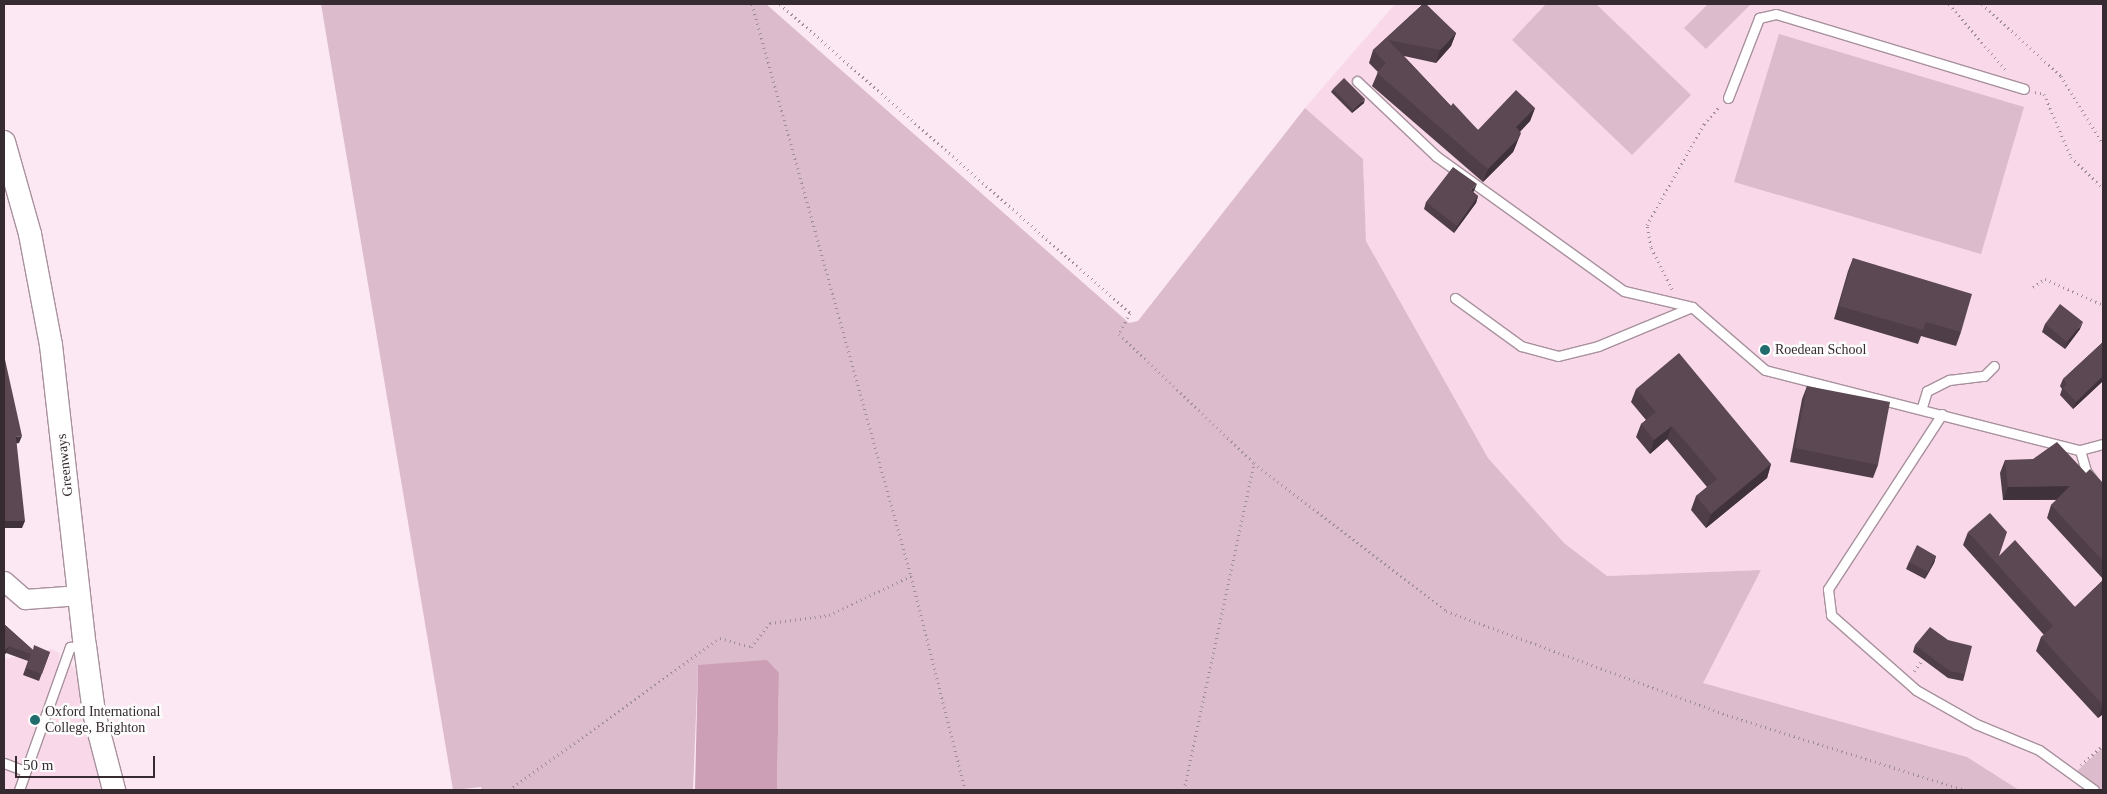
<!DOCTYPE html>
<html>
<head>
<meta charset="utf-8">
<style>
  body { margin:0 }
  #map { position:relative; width:2107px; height:794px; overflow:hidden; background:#fce8f2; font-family:"Times New Roman",serif }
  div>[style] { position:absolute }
  .built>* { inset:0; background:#f8d8e9 }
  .green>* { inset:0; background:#dcbbcc }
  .forest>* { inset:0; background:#cc9fb7 }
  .path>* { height:3px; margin-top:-1.5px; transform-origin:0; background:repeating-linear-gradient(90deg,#9e8e96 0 1px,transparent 0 5px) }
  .roads { filter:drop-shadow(1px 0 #a8919d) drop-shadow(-1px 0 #a8919d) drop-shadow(0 1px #a8919d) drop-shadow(0 -1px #a8919d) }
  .service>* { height:9px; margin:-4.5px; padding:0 4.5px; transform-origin:4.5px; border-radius:4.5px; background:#fff }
  .minor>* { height:19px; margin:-9.5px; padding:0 9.5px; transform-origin:9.5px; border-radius:9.5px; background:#fff }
  .tertiary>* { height:22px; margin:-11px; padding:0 11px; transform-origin:11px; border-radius:11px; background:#fff }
  .wall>* { inset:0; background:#4f3e47 }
  .shaded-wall>* { inset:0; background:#40323a }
  .building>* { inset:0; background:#5c4853 }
  .dots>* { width:14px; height:14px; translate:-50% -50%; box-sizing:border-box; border:2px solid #fcfcfc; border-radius:50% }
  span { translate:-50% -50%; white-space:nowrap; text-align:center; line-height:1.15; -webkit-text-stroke:5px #fcfcfc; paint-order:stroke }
  .poi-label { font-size:14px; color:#352b30 }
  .left { translate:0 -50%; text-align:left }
  .street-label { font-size:14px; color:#352b30 }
  .frame { position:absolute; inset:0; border:5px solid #352b30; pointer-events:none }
  .scale { position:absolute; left:15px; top:756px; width:140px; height:22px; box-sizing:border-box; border:2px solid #352b30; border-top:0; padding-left:6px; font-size:15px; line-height:18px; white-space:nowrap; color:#352b30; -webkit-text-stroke:4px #fcfcfc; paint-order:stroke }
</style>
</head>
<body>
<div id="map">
  <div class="built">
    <div style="clip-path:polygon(1395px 4px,2103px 4px,2103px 790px,2019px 790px,1967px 757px,1702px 683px,1761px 570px,1606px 576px,1564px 543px,1488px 458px,1366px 241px,1363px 159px,1305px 108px)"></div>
    <div style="clip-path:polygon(52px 649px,60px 654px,58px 665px,69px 669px,70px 663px,76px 671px,104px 790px,4px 790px,4px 659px)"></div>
  </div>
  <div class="green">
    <div style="clip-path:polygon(321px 4px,766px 4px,1129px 323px,1138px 321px,1305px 108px,1363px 159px,1366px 241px,1488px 458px,1564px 543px,1607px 576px,1761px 570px,1703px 683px,1967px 757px,2019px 790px,777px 790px,779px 673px,698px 666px,693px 790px,482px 790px,481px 787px,453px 790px)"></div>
    <div style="clip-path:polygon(1546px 4px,1596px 4px,1691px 95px,1632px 155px,1512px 40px)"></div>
    <div style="clip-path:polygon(1708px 4px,1751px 4px,1706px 49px,1684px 28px)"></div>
    <div style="clip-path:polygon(1779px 34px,2024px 107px,1981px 254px,1734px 182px)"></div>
    <div style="clip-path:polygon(2103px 747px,2103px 790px,2099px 790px,2077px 771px)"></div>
  </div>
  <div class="forest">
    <div style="clip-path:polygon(767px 660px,779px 673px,777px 790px,695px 790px,698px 665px)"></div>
  </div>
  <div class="path">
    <div style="left:752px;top:4px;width:594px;rotate:74.47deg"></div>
    <div style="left:911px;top:576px;width:221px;rotate:75.8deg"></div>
    <div style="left:780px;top:4px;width:467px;rotate:41.4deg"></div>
    <div style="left:1130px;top:313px;width:24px;rotate:118deg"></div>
    <div style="left:1119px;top:334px;width:187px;rotate:43.7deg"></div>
    <div style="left:1254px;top:463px;width:242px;rotate:37.6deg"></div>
    <div style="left:1446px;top:611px;width:300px;rotate:20.3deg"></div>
    <div style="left:1727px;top:715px;width:250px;rotate:17.5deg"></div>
    <div style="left:1949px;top:4px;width:86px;rotate:49.3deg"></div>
    <div style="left:1982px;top:4px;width:107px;rotate:42.3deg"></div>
    <div style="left:2061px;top:76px;width:80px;rotate:58.3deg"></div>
    <div style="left:2035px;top:92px;width:9px;rotate:13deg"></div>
    <div style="left:2044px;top:94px;width:69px;rotate:66.8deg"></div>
    <div style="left:2071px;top:157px;width:45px;rotate:44.1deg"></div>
    <div style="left:2033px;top:287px;width:14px;rotate:-34deg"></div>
    <div style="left:2045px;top:279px;width:64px;rotate:24.1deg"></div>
    <div style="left:1672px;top:289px;width:47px;rotate:-116.6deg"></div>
    <div style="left:1651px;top:247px;width:22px;rotate:-100deg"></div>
    <div style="left:1647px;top:225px;width:116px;rotate:-60.6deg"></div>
    <div style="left:1704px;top:124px;width:23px;rotate:-49deg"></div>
    <div style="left:1914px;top:671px;width:15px;rotate:-53deg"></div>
    <div style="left:2081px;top:765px;width:30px;rotate:-42deg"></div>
    <div style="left:509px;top:790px;width:260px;rotate:-35.8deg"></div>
    <div style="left:720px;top:638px;width:32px;rotate:16deg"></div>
    <div style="left:751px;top:647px;width:31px;rotate:-52deg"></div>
    <div style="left:770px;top:623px;width:60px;rotate:-7.7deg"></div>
    <div style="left:829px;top:615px;width:91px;rotate:-25.4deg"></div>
    <div style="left:1184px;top:790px;width:334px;rotate:-77.9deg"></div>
  </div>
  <div class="roads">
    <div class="service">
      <div style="left:1357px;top:81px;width:109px;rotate:43.5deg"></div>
      <div style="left:1436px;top:156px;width:231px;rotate:35.7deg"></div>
      <div style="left:1624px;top:291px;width:70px;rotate:13.2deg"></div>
      <div style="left:1692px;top:307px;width:96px;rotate:40.8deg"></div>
      <div style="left:1765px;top:370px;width:325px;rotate:14.3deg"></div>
      <div style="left:2080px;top:450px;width:24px;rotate:-15deg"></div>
      <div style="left:1728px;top:98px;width:86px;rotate:-68.8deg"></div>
      <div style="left:1759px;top:18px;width:17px;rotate:-13deg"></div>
      <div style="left:1776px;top:14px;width:259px;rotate:16.8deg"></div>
      <div style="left:1455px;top:298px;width:82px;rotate:36deg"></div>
      <div style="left:1521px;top:346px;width:38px;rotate:15deg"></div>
      <div style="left:1558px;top:356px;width:41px;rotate:-14deg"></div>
      <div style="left:1598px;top:346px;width:102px;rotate:-22.5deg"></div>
      <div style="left:1922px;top:407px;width:17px;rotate:-73deg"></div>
      <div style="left:1927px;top:391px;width:25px;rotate:-27deg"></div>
      <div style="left:1949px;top:380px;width:35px;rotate:-7deg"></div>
      <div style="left:1984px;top:376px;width:14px;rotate:-45deg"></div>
      <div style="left:1942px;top:414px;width:209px;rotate:123.1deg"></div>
      <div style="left:1828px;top:589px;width:26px;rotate:83deg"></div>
      <div style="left:1831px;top:615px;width:113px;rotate:41.4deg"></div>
      <div style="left:1916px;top:690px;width:69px;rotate:29.5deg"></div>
      <div style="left:1976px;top:724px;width:68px;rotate:22.4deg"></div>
      <div style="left:2039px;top:750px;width:68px;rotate:36deg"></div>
      <div style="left:2080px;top:450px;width:22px;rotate:74deg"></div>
      <div style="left:2086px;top:471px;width:29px;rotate:54deg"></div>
      <div style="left:4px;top:763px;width:22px;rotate:21deg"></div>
      <div style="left:19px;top:790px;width:152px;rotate:-70.4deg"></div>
      <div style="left:70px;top:647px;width:14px;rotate:-4deg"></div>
    </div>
    <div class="minor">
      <div style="left:4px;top:581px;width:28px;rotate:41deg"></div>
      <div style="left:25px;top:599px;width:55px;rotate:-4.2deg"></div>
    </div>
    <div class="tertiary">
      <div style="left:4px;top:142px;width:96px;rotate:74.2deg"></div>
      <div style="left:30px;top:234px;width:113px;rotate:79.3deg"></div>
      <div style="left:51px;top:345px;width:303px;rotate:83.6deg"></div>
      <div style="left:85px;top:646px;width:68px;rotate:82.3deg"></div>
      <div style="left:94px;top:713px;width:80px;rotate:75.4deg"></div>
    </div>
  </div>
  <div class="wall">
    <div style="clip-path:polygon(1423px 4px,1456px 33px,1451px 46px,1436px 63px,1404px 56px,1451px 106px,1478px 130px,1535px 108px,1530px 121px,1520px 132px,1516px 145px,1513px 152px,1483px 182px,1372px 86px,1378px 72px,1369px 63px,1373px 50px)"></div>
    <div style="clip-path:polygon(1333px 89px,1364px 103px,1352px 113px,1331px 92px)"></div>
    <div style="clip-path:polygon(1474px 191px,1473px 192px,1478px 196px,1476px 203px,1454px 233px,1424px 209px,1426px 202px)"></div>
    <div style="clip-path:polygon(1853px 258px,1961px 332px,1956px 346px,1921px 336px,1918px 344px,1834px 319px,1848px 271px)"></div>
    <div style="clip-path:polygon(2045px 324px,2080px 329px,2065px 349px,2042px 332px)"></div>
    <div style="clip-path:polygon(2103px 342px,2103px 381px,2073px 409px,2060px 395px,2062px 389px,2060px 386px,2063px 379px)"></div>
    <div style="clip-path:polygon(1807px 386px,1878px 465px,1873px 478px,1790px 462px,1802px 399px)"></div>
    <div style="clip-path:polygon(1636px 389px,1771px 464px,1767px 478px,1706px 528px,1691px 510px,1696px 496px,1707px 487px,1667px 439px,1650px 454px,1636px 437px,1641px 424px,1646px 420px,1631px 402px)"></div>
    <div style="clip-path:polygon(2005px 460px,2086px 473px,2103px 483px,2103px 579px,2047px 518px,2051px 505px,2057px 500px,2003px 500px,2000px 473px)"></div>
    <div style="clip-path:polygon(1968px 532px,1999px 556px,2075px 607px,2103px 580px,2103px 714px,2098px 718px,2036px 651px,2041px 637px,2044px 635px,1963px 545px)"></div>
    <div style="clip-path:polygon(1936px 556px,1934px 563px,1925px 579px,1906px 569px,1909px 562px)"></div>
    <div style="clip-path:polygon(4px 624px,33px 650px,50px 652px,39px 681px,23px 675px,28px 661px,6px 653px,4px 655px)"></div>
    <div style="clip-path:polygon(1915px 645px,1965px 674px,1963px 681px,1948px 678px,1913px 652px)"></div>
  </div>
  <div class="shaded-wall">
    <div style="clip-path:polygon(1456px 33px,1451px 46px,1436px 63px,1440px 50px)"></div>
    <div style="clip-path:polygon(1365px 99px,1364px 103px,1352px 113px,1353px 110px)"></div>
    <div style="clip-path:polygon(1535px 108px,1530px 121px,1511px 140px,1516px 127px)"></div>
    <div style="clip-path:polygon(1521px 133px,1516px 145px,1513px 152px,1483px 182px,1488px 169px)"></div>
    <div style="clip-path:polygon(1477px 184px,1474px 191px,1468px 197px,1471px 190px)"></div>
    <div style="clip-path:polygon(1478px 196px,1476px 203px,1454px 233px,1457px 226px)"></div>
    <div style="clip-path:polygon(2083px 322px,2080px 329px,2065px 349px,2067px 342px)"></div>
    <div style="clip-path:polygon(2103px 376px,2103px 381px,2073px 409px,2076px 402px)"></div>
    <div style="clip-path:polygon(1672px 426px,1667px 439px,1650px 454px,1654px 440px)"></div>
    <div style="clip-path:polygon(22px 436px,19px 443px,14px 444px,16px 437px)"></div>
    <div style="clip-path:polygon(1771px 464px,1767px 478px,1706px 528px,1711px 514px)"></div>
    <div style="clip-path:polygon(2070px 486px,2065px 499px,2003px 500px,2008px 487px)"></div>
    <div style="clip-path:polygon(4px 521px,25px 521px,22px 528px,4px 528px)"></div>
    <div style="clip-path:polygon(1936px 556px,1934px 563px,1925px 579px,1928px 572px)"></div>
    <div style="clip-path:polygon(9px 646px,6px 653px,4px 655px,5px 650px)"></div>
    <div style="clip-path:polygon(2103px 705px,2103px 714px,2098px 718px)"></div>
  </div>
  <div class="building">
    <div style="clip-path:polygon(1423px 4px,1426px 4px,1456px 33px,1447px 43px,1440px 50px,1388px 40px,1451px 106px,1453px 103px,1478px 130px,1516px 90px,1535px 108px,1516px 127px,1521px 133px,1517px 140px,1488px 169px,1377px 73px,1386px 63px,1373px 50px)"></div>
    <div style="clip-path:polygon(1344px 78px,1365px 99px,1353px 110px,1333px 89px)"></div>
    <div style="clip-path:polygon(1453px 167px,1477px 184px,1471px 190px,1478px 196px,1457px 226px,1426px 202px)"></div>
    <div style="clip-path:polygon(1853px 258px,1972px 294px,1961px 332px,1926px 322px,1923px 330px,1839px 306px)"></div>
    <div style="clip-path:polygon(2060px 304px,2083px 322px,2067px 342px,2045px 324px)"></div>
    <div style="clip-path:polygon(2103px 342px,2103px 376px,2076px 402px,2063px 388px,2067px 384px,2063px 379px)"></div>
    <div style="clip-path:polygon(1679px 353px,1771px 464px,1711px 514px,1696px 496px,1717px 479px,1672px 426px,1654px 440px,1641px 424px,1656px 412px,1636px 389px)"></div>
    <div style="clip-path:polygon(4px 355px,22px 436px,16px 437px,25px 521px,4px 521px)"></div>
    <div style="clip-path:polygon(1807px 386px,1890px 402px,1878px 465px,1795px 448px)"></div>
    <div style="clip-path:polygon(2057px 442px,2086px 473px,2090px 469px,2103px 483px,2103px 561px,2051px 505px,2070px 486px,2008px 487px,2005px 460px,2033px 459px)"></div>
    <div style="clip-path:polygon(1990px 513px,2007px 532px,1999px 556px,2015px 540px,2075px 607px,2103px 580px,2103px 705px,2041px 637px,2053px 626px,1968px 532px)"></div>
    <div style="clip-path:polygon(1917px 545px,1936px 556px,1928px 572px,1909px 562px)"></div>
    <div style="clip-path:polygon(4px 624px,33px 650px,34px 645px,50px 652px,42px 674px,26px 668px,31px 654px,9px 646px,5px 650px,4px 649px)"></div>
    <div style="clip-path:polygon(1930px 627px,1948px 640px,1972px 646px,1965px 674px,1950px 671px,1915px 645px)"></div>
  </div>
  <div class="dots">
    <div style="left:1765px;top:350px;background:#216d6e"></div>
    <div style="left:35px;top:720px;background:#216d6e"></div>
  </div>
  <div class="poi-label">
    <span class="left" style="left:1775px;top:350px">Roedean School</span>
    <span class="left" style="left:45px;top:720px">Oxford International<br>College, Brighton</span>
  </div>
  <div class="street-label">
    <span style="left:65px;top:465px;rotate:-96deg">Greenways</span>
  </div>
  <div class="frame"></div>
  <div class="scale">50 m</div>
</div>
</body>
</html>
